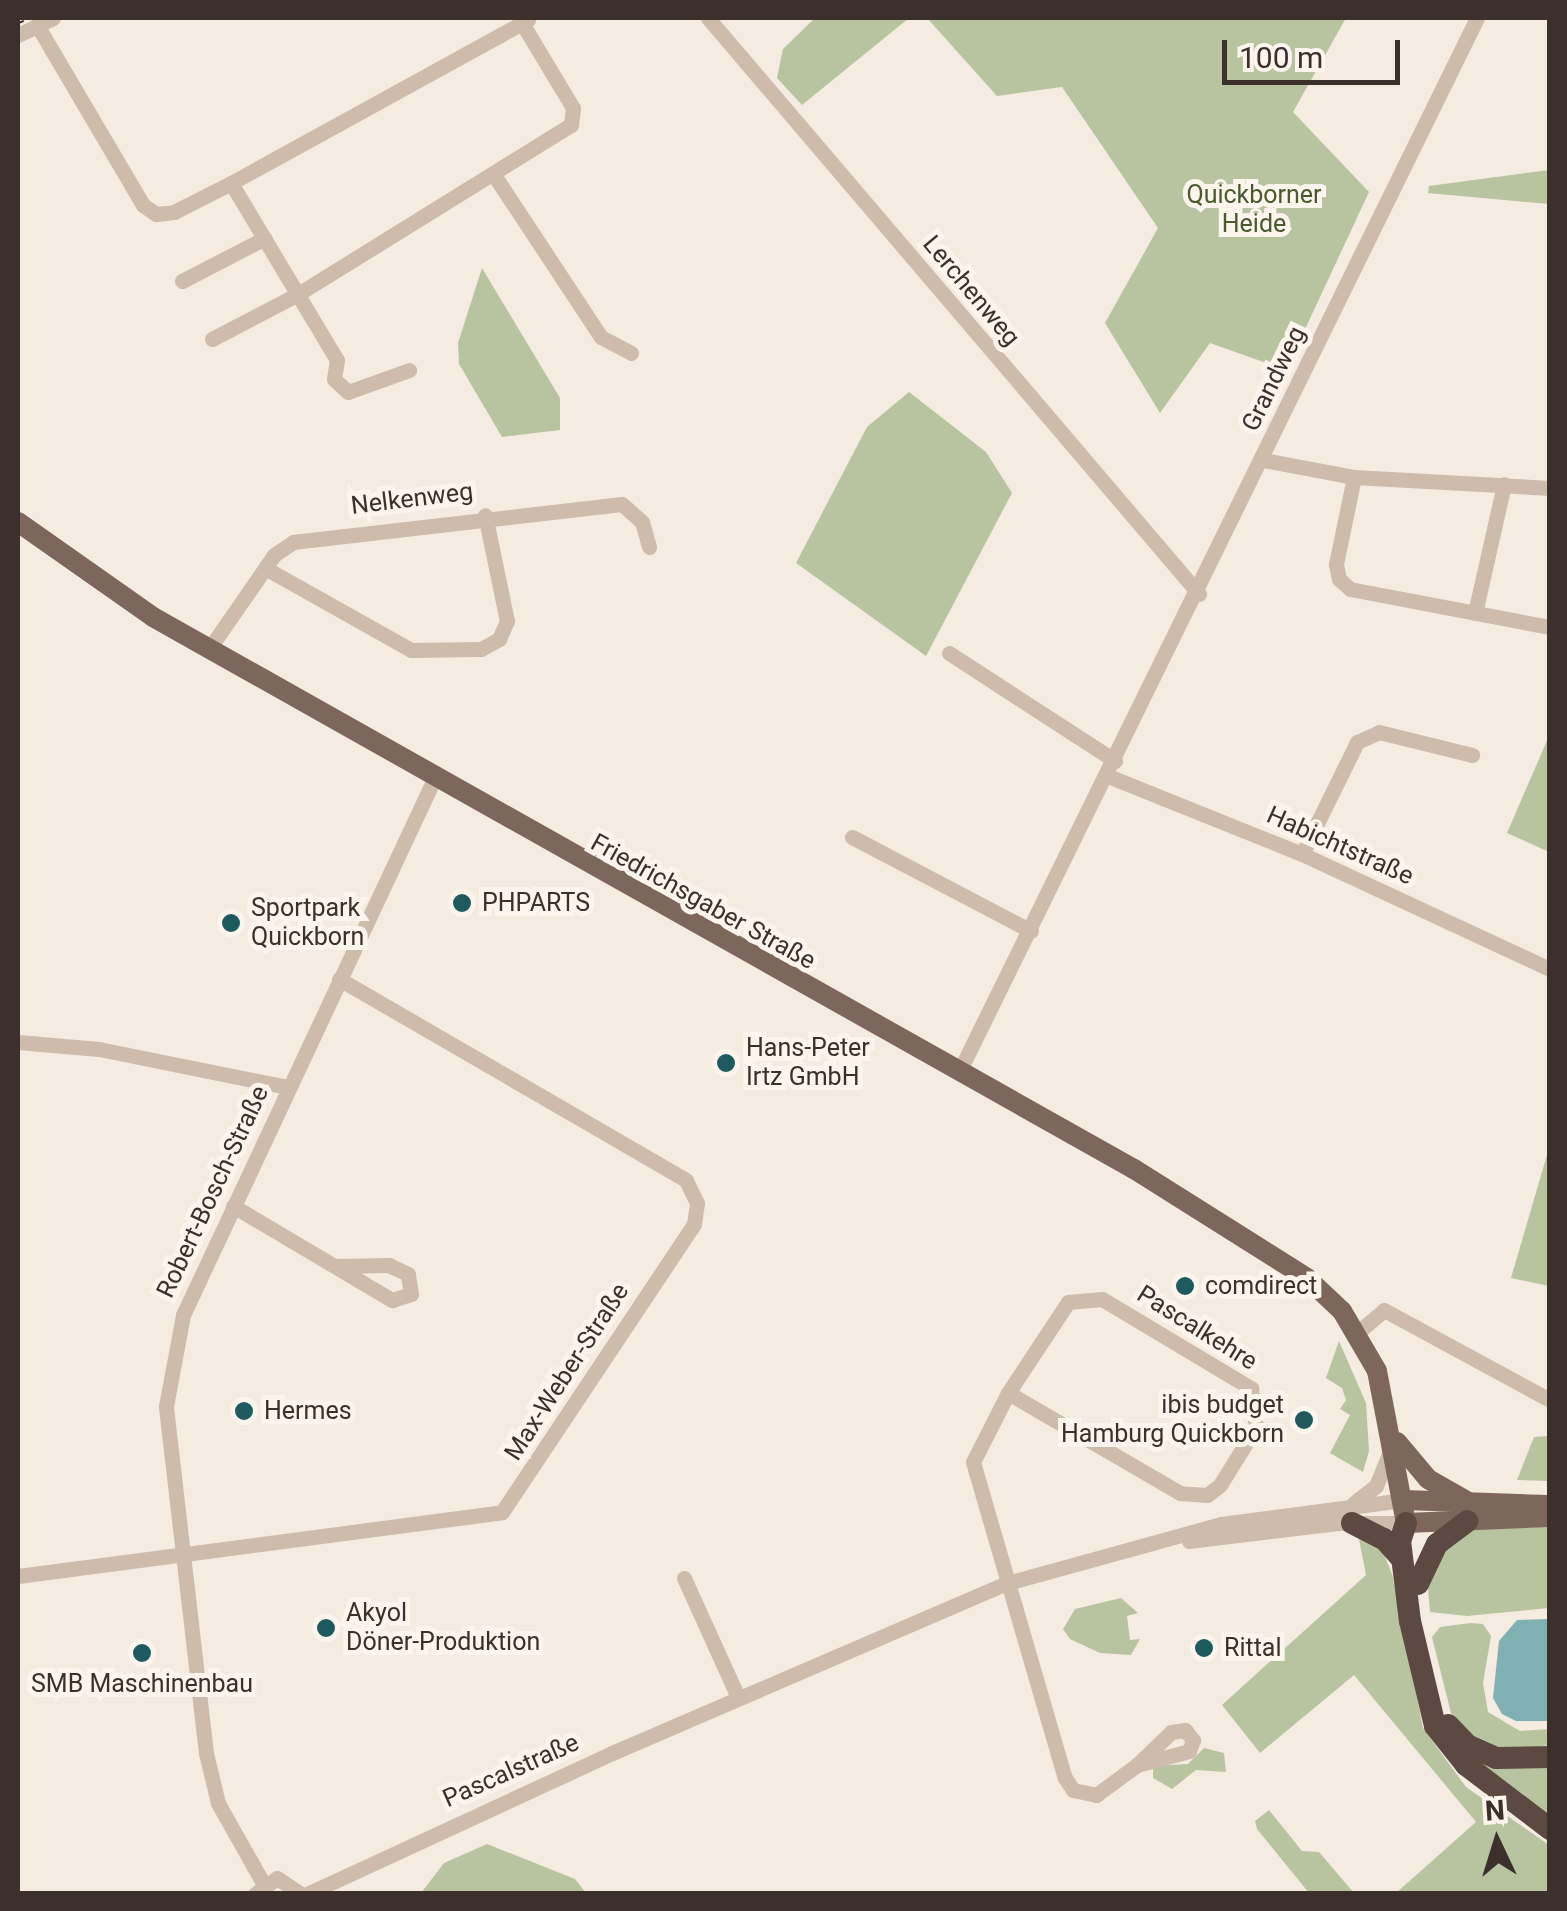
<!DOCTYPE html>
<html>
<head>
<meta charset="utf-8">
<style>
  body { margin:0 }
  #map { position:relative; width:1567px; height:1911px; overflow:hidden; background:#f4ebe1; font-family:Roboto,sans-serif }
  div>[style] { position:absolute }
  .green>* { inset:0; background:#b8c4a0 }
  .water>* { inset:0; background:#7fb0b2 }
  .minor>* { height:15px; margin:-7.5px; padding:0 7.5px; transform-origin:7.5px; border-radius:7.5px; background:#cdbbac }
  .major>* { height:20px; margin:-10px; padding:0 10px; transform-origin:10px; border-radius:10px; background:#7d675c }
  .highway>* { height:22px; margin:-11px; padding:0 11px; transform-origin:11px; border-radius:11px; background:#5c4a42 }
  .rail>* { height:8px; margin-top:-4px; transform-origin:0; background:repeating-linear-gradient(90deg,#fbf5ee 0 11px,#3b302b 0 22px); box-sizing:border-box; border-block:2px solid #3b302b }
  .dots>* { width:28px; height:28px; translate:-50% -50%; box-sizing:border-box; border:5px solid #fbf5ee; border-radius:50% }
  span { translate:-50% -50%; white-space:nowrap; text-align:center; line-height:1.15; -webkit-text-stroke:10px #fbf5ee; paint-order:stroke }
  .park-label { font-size:25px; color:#4a5a2e }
  .street-label { font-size:25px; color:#3b302b }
  .poi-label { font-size:25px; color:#3b302b }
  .left { translate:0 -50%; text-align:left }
  .right { translate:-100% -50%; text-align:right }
  .frame { position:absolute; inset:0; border:20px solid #3b302b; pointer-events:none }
  .north { position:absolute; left:1447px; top:1791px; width:100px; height:100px; -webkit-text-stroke:8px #fbf5ee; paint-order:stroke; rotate:356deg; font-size:28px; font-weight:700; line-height:40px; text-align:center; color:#3b302b }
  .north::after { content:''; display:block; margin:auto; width:35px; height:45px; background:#3b302b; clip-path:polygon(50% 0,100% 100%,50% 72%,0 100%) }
  .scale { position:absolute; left:1222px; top:40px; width:178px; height:45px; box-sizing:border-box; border:5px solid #3b302b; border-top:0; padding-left:12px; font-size:30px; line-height:35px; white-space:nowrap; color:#3b302b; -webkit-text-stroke:8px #fbf5ee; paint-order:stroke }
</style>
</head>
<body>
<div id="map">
  <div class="green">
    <div style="clip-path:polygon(815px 18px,909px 18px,802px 105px,777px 78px,783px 49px)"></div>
    <div style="clip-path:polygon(927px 18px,1346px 18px,1293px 112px,1369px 192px,1286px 370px,1210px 343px,1160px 413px,1105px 323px,1158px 228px,1062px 87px,997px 96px)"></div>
    <div style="clip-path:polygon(1549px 170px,1549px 204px,1428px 193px,1429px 186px)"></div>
    <div style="clip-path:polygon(482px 268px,560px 398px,560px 430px,502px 437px,459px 364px,458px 343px)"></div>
    <div style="clip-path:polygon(909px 392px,986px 452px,1012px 493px,926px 656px,796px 563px,867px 427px)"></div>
    <div style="clip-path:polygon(1549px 736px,1550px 852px,1549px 852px,1507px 833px)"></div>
    <div style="clip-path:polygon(1549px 1148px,1549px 1286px,1511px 1278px)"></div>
    <div style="clip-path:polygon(1339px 1341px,1366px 1403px,1369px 1451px,1363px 1472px,1330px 1453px,1350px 1415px,1340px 1409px,1346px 1400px,1342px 1388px,1326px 1378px)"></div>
    <div style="clip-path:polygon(1549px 1436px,1549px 1481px,1517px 1480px,1534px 1437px)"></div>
    <div style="clip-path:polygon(1549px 1521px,1549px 1608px,1467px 1616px,1430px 1612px,1428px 1588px,1450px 1540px,1484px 1525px)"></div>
    <div style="clip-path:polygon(1358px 1534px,1381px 1547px,1392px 1574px,1423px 1728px,1466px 1787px,1549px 1845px,1549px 1893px,1396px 1893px,1476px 1822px,1354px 1675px,1260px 1753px,1222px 1705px,1366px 1575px)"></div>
    <div style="clip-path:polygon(1121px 1598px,1138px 1613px,1127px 1616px,1130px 1640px,1140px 1639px,1131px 1655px,1100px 1653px,1070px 1639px,1063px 1629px,1075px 1609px)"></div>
    <div style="clip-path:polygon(1471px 1623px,1483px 1624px,1491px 1636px,1483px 1683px,1488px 1712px,1520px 1731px,1549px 1729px,1549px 1745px,1508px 1751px,1475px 1740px,1452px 1717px,1432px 1637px,1440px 1627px)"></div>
    <div style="clip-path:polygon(1204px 1748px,1224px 1753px,1226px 1772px,1196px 1770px,1172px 1789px,1153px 1778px,1153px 1766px,1188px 1764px)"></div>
    <div style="clip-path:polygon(1469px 1753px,1497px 1767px,1549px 1764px,1549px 1820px)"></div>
    <div style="clip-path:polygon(1269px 1810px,1302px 1851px,1319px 1852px,1354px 1893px,1309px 1893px,1257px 1829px,1255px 1821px)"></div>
    <div style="clip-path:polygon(487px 1844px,575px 1879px,586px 1893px,421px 1893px,444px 1863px)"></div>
  </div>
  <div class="water">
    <div style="clip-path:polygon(1549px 1619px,1549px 1721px,1516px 1721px,1502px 1714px,1493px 1698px,1499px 1641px,1517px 1620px)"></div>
  </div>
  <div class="minor">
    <div style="left:708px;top:18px;width:757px;rotate:49.55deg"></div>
    <div style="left:37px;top:25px;width:209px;rotate:59.5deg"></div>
    <div style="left:143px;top:205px;width:16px;rotate:35deg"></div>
    <div style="left:156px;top:214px;width:18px;rotate:-6deg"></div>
    <div style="left:174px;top:212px;width:64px;rotate:-27deg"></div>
    <div style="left:231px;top:183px;width:206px;rotate:59.1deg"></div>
    <div style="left:337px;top:360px;width:19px;rotate:99deg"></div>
    <div style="left:334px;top:379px;width:19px;rotate:43deg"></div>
    <div style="left:348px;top:392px;width:65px;rotate:-19.8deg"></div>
    <div style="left:18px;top:35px;width:39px;rotate:-26deg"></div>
    <div style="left:494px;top:175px;width:194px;rotate:56.6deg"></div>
    <div style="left:601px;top:337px;width:34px;rotate:28deg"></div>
    <div style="left:231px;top:183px;width:339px;rotate:-28.8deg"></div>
    <div style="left:182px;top:281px;width:93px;rotate:-27.4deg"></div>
    <div style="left:212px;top:339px;width:97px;rotate:-27.6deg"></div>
    <div style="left:298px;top:294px;width:321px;rotate:-31.8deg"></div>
    <div style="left:571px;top:125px;width:17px;rotate:-83deg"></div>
    <div style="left:573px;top:108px;width:99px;rotate:-121deg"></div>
    <div style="left:1263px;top:460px;width:93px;rotate:10.6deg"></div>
    <div style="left:1354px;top:477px;width:196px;rotate:3.2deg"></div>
    <div style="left:1354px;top:477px;width:89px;rotate:101.7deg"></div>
    <div style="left:1336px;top:564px;width:15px;rotate:79deg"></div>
    <div style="left:1339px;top:579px;width:15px;rotate:42deg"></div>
    <div style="left:1350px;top:589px;width:204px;rotate:10.8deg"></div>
    <div style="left:265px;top:568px;width:167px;rotate:29.3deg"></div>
    <div style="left:411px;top:650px;width:70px;rotate:-0.8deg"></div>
    <div style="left:481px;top:649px;width:21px;rotate:-29deg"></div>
    <div style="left:499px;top:639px;width:20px;rotate:-66deg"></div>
    <div style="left:507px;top:621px;width:108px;rotate:-101.7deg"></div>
    <div style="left:1475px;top:613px;width:132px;rotate:-77.3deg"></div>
    <div style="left:209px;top:649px;width:114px;rotate:-55.3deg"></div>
    <div style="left:274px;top:555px;width:23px;rotate:-34deg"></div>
    <div style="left:293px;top:542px;width:331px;rotate:-6.6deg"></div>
    <div style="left:622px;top:504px;width:27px;rotate:42deg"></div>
    <div style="left:642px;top:522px;width:26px;rotate:74deg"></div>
    <div style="left:949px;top:653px;width:198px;rotate:33deg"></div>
    <div style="left:1108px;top:776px;width:209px;rotate:21.9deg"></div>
    <div style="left:1302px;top:854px;width:273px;rotate:24.9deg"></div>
    <div style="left:852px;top:837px;width:202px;rotate:27.7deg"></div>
    <div style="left:1302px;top:854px;width:125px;rotate:-63.8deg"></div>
    <div style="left:1357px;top:742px;width:24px;rotate:-24deg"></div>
    <div style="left:1379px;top:732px;width:96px;rotate:13.9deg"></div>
    <div style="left:18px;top:1042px;width:81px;rotate:4.9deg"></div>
    <div style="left:99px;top:1049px;width:193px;rotate:11.4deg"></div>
    <div style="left:959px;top:1072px;width:1174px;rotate:-63.83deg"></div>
    <div style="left:233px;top:1206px;width:185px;rotate:30.6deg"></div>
    <div style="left:392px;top:1300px;width:20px;rotate:-18deg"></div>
    <div style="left:411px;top:1294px;width:20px;rotate:-99deg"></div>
    <div style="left:408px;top:1274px;width:21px;rotate:-155deg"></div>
    <div style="left:389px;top:1265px;width:53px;rotate:178.9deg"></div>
    <div style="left:1102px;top:1299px;width:174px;rotate:30.9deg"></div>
    <div style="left:1251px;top:1388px;width:39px;rotate:83deg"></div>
    <div style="left:1256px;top:1427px;width:68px;rotate:121.8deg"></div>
    <div style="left:1220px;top:1485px;width:16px;rotate:142deg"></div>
    <div style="left:1207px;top:1495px;width:27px;rotate:-176deg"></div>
    <div style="left:1180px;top:1493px;width:199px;rotate:-149.8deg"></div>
    <div style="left:1008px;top:1393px;width:109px;rotate:-56.6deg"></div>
    <div style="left:1068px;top:1302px;width:34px;rotate:-5deg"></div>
    <div style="left:1358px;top:1332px;width:34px;rotate:-40deg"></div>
    <div style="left:1384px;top:1310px;width:189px;rotate:28.5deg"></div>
    <div style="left:1008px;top:1393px;width:77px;rotate:116.9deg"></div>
    <div style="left:973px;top:1462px;width:329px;rotate:73.8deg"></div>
    <div style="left:1065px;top:1778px;width:14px;rotate:56deg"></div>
    <div style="left:1073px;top:1790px;width:24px;rotate:12deg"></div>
    <div style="left:1096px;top:1795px;width:51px;rotate:-36.2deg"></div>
    <div style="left:1354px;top:1503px;width:28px;rotate:-38deg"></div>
    <div style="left:1376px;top:1486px;width:38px;rotate:-68deg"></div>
    <div style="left:1189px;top:1541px;width:150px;rotate:-6.9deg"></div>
    <div style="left:1338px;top:1523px;width:68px"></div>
    <div style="left:18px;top:1576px;width:488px;rotate:-7.5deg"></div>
    <div style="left:502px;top:1512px;width:346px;rotate:-56.3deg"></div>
    <div style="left:694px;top:1224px;width:21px;rotate:-82deg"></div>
    <div style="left:697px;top:1203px;width:25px;rotate:-116deg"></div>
    <div style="left:686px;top:1180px;width:401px;rotate:-149.9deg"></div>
    <div style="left:684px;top:1578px;width:131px;rotate:65.6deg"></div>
    <div style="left:1185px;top:1730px;width:13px;rotate:51deg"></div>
    <div style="left:1193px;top:1740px;width:12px;rotate:110deg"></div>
    <div style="left:1189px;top:1751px;width:54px;rotate:164.9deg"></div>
    <div style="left:1137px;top:1765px;width:47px;rotate:-44.1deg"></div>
    <div style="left:1171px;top:1732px;width:14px;rotate:-8deg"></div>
    <div style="left:263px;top:1883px;width:92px;rotate:-119.4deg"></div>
    <div style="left:218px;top:1803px;width:51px;rotate:-103.5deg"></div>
    <div style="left:206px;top:1753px;width:349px;rotate:-96.6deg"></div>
    <div style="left:166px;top:1406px;width:93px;rotate:-79.4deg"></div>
    <div style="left:183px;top:1315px;width:594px;rotate:-64.9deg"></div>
    <div style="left:255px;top:1894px;width:27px;rotate:-36deg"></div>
    <div style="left:277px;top:1878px;width:29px;rotate:34deg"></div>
    <div style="left:307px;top:1894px;width:336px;rotate:-24.8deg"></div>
    <div style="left:612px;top:1753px;width:430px;rotate:-23.3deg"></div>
    <div style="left:1007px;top:1583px;width:222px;rotate:-15.4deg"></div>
    <div style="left:1221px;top:1524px;width:185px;rotate:-7.5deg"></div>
  </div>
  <div class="major">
    <div style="left:18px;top:522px;width:165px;rotate:35.1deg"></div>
    <div style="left:153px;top:617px;width:1126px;rotate:29.37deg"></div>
    <div style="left:1134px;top:1169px;width:204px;rotate:32.2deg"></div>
    <div style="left:1307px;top:1278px;width:48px;rotate:43.3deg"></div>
    <div style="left:1342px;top:1311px;width:69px;rotate:59.7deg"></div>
    <div style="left:1377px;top:1371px;width:155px;rotate:79.2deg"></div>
    <div style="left:1406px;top:1523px;width:144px;rotate:-2.4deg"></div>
    <div style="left:1397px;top:1442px;width:48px;rotate:50deg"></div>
    <div style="left:1428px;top:1479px;width:43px;rotate:29.6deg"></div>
    <div style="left:1404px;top:1500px;width:143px;rotate:2deg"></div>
  </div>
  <div class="highway">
    <div style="left:1352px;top:1523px;width:36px;rotate:27deg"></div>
    <div style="left:1384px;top:1539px;width:25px;rotate:48deg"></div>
    <div style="left:1406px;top:1523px;width:19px;rotate:108deg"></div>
    <div style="left:1400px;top:1541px;width:81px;rotate:82.9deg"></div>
    <div style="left:1410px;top:1621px;width:108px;rotate:76.6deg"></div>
    <div style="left:1435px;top:1726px;width:50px;rotate:51.5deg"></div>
    <div style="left:1466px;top:1765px;width:106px;rotate:37.3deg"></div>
    <div style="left:1418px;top:1584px;width:44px;rotate:-64.6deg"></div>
    <div style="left:1437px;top:1544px;width:38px;rotate:-37deg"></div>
    <div style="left:1448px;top:1725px;width:28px;rotate:46deg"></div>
    <div style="left:1467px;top:1745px;width:32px;rotate:24deg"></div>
    <div style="left:1496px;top:1758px;width:54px;rotate:-1.1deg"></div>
  </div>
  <div class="rail">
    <div style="left:18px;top:20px;width:5px;rotate:-22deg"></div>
  </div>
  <div class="dots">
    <div style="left:462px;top:903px;background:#1f5a5e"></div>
    <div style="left:231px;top:923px;background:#1f5a5e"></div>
    <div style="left:726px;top:1063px;background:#1f5a5e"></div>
    <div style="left:1185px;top:1286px;background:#1f5a5e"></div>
    <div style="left:244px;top:1411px;background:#1f5a5e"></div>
    <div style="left:1304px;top:1420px;background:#1f5a5e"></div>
    <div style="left:326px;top:1628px;background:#1f5a5e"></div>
    <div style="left:1204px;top:1648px;background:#1f5a5e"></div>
    <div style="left:142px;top:1653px;background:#1f5a5e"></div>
  </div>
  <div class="park-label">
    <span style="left:1254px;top:210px">Quickborner<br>Heide</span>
  </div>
  <div class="street-label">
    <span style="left:971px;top:291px;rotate:50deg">Lerchenweg</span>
    <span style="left:1274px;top:379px;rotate:-64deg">Grandweg</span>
    <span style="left:412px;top:499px;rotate:-7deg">Nelkenweg</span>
    <span style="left:1340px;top:846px;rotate:24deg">Habichtstraße</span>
    <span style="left:703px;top:902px;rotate:29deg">Friedrichsgaber Straße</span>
    <span style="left:213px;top:1192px;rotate:-65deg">Robert-Bosch-Straße</span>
    <span style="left:1197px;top:1328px;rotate:32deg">Pascalkehre</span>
    <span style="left:567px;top:1372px;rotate:-57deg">Max-Weber-Straße</span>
    <span style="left:511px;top:1771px;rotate:-24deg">Pascalstraße</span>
  </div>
  <div class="poi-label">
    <span class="left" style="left:482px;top:903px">PHPARTS</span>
    <span class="left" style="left:251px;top:923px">Sportpark<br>Quickborn</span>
    <span class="left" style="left:746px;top:1063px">Hans-Peter<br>Irtz GmbH</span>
    <span class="left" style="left:1205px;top:1286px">comdirect</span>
    <span class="right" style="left:1284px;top:1420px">ibis budget<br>Hamburg Quickborn</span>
    <span class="left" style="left:264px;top:1411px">Hermes</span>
    <span class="left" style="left:346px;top:1628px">Akyol<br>Döner-Produktion</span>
    <span class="left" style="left:1224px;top:1648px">Rittal</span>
    <span style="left:142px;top:1684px">SMB Maschinenbau</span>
  </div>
  <div class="frame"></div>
  <div class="north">N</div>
  <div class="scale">100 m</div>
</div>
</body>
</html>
